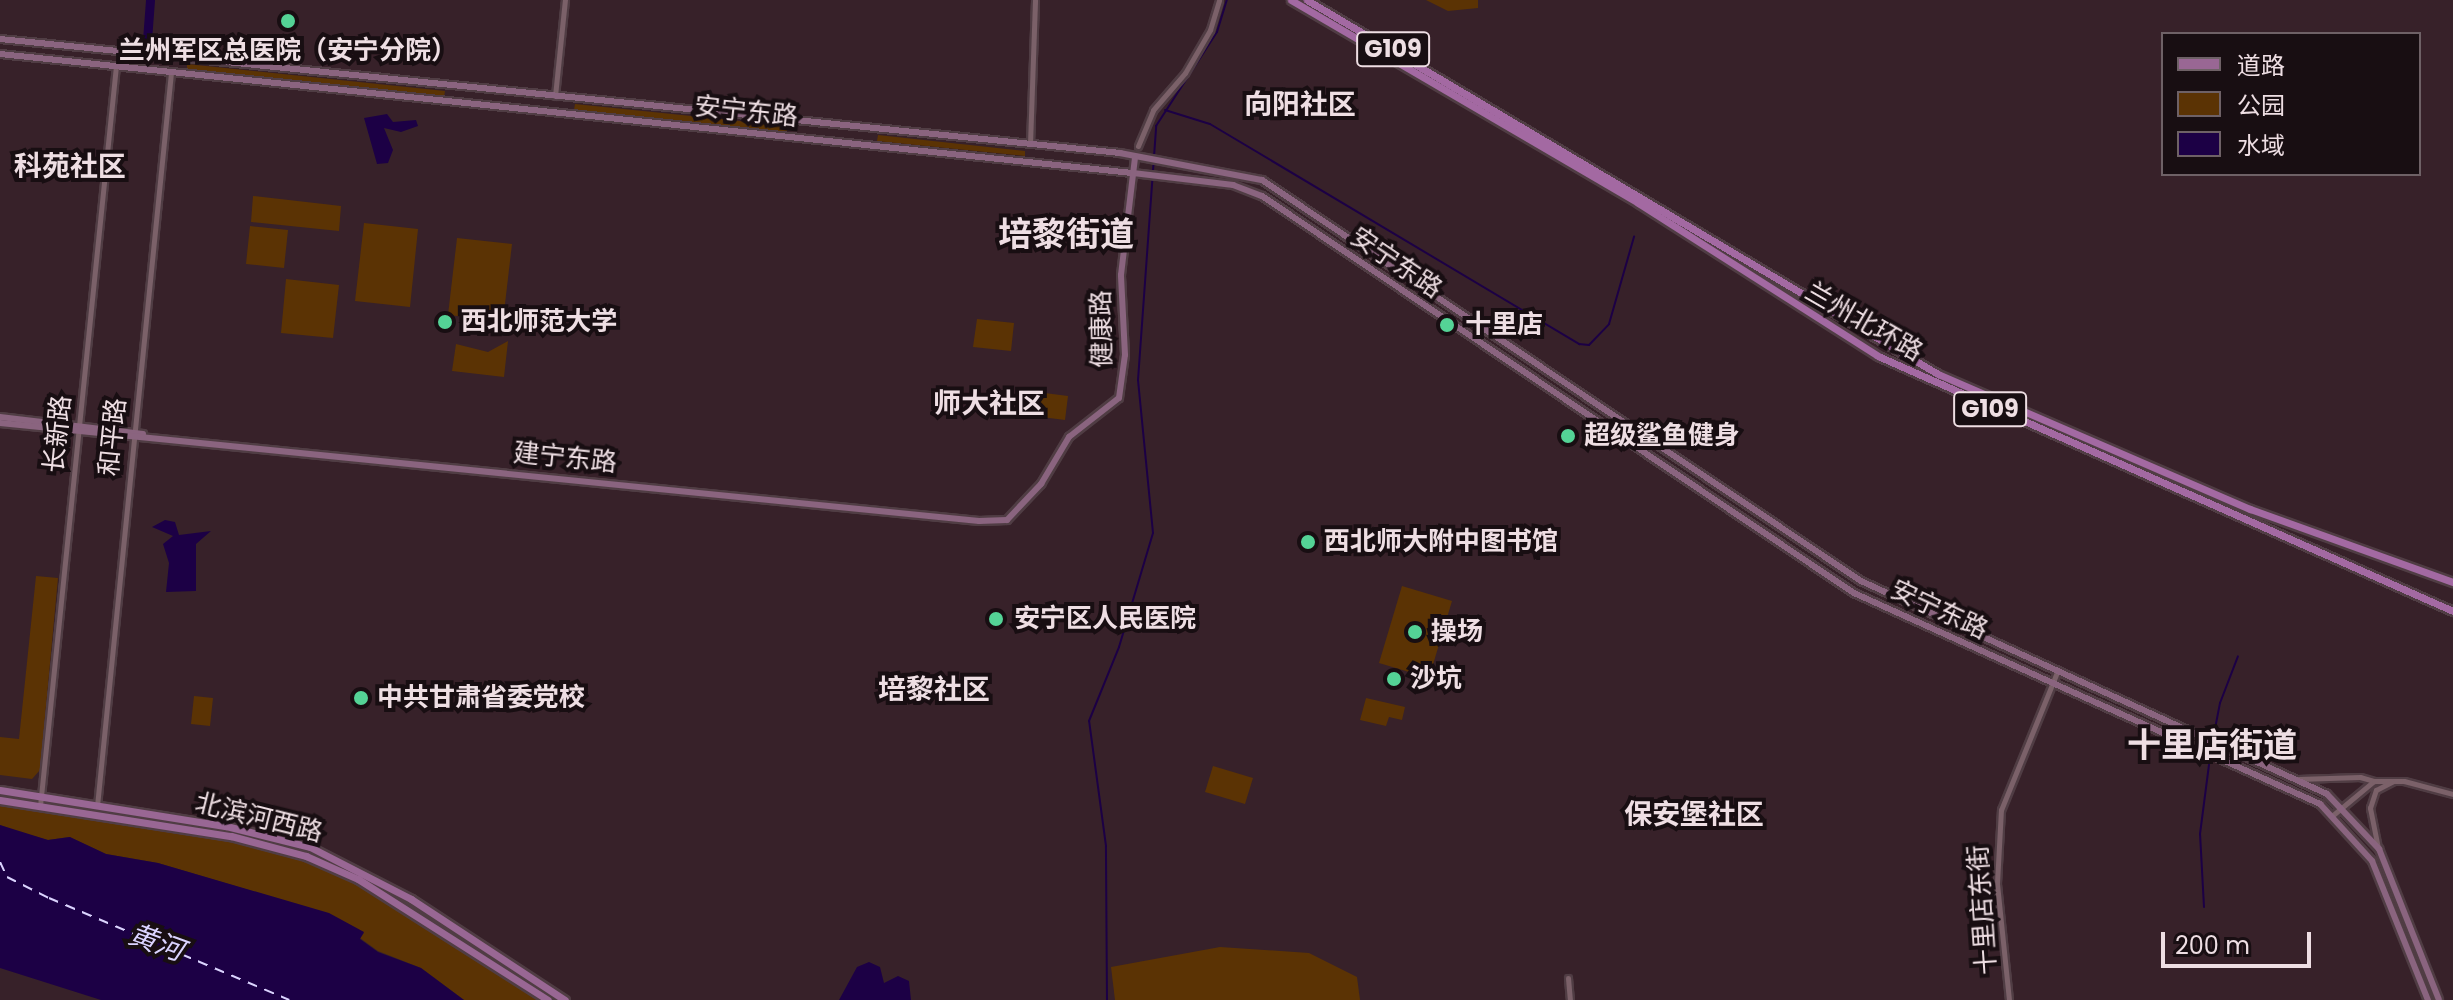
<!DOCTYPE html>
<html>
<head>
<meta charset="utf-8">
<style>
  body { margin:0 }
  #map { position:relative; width:2453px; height:1000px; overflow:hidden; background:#372129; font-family:Poppins,"Noto Sans SC",sans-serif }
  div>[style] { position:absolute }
  .green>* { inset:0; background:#5b3304 }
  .water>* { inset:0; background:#1c0045 }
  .stream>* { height:2px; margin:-1px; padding:0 1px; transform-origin:1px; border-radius:1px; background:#1c0045 }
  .river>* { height:9px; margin:-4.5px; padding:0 4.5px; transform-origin:4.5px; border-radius:4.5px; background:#1c0045 }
  .ferry>* { height:2px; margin-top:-1px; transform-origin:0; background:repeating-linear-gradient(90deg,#dad3fe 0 10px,transparent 0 18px) }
  .roads { filter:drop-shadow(2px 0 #503d44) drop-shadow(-2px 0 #503d44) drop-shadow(0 2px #503d44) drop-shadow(0 -2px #503d44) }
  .tertiary>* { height:5px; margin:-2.5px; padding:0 2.5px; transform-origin:2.5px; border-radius:2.5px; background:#7b6169 }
  .secondary>* { height:6px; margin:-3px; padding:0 3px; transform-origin:3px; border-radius:3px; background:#8a647f }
  .primary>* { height:7px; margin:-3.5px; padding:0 3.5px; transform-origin:3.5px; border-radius:3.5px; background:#996794 }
  .trunk>* { height:7px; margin:-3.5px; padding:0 3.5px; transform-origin:3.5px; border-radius:3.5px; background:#a369a2 }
  .dots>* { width:22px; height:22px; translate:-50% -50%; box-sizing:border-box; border:4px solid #180e12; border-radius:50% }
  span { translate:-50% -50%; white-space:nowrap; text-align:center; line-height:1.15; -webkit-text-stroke:8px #180e12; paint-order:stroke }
  .shield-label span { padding:2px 6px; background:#180e12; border:2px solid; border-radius:6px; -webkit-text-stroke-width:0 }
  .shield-label { font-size:24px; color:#eedee3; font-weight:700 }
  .poi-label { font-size:26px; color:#eedee3; font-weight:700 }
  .left { translate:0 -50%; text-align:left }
  .street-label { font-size:26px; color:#eedee3 }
  .neighbourhood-label { font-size:28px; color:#eedee3; font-weight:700 }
  .water-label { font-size:28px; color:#dad3fe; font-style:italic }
  .district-label { font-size:34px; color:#eedee3; font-weight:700 }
  .legend { position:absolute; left:2161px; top:32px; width:260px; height:144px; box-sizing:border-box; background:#180e12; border:2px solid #6e6166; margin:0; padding:10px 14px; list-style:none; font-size:24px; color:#eedee3 }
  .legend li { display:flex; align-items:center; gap:16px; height:40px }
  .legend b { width:40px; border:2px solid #6e6166 }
  .scale { position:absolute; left:2161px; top:932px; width:150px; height:36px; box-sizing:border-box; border:4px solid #eedee3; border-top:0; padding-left:10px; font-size:24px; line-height:28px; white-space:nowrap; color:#eedee3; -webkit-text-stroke:6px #180e12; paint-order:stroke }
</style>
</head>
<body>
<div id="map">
  <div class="green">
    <div style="clip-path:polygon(1426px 0,1478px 0,1478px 8px,1448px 11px)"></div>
    <div style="clip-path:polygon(187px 64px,445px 91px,444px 97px,187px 70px)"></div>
    <div style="clip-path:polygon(575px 104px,787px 126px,787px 132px,574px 110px)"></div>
    <div style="clip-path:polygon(878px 135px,1025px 151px,1025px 156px,877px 141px)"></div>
    <div style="clip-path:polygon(253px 196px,341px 206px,339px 231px,251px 222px)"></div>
    <div style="clip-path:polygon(364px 223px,418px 229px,410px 307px,355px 301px)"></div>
    <div style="clip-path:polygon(250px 226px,288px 230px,284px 268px,246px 264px)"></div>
    <div style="clip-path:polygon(457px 238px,512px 244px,503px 321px,448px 315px)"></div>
    <div style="clip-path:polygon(286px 279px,339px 285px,333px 338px,281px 333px)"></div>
    <div style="clip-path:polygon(977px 319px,1014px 323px,1011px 351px,973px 347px)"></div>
    <div style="clip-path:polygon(508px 341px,504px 377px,452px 371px,456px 344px,488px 352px)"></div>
    <div style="clip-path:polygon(1029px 391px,1068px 396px,1065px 420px,1026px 415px)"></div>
    <div style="clip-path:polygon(36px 576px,58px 578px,40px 770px,32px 779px,0 775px,0 737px,19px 739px)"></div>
    <div style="clip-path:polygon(1402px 586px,1452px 601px,1429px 678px,1379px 663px)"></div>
    <div style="clip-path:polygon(194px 696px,213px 698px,210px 726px,191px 724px)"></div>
    <div style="clip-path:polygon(1366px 698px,1405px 707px,1402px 720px,1389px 717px,1386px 726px,1360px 720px)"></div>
    <div style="clip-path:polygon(1213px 766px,1253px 778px,1245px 804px,1205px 792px)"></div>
    <div style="clip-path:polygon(0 800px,275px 846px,358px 879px,548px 1000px,464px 1000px,421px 968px,378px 951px,360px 938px,364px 933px,329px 914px,158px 863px,106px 854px,69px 837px,48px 840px,15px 831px,0 825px)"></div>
    <div style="clip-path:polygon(1220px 947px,1309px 953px,1357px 977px,1360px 1000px,1115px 1000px,1111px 967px)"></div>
  </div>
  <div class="water">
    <div style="clip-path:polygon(387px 114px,393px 122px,416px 120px,418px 126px,401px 132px,384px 128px,393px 150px,388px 163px,377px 164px,364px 118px)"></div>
    <div style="clip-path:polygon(165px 520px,175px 522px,179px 535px,211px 531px,196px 544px,196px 591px,166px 592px,169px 563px,163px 544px,173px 536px,152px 527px)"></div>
    <div style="clip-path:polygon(0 825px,48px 840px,70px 837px,106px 854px,158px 863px,329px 913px,364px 932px,360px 939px,378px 952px,421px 968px,464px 1000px,101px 1000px,0 968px)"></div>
    <div style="clip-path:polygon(869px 962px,880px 967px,884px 983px,898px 976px,909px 981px,911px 1000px,839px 1000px,857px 967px)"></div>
  </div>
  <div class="stream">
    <div style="left:1165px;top:110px;width:47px;rotate:17.3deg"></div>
    <div style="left:1210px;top:124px;width:430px;rotate:30.8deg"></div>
    <div style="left:1579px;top:344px;width:10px;rotate:6deg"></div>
    <div style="left:1589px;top:345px;width:29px;rotate:-46deg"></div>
    <div style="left:1609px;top:324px;width:91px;rotate:-74deg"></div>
    <div style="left:2213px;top:739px;width:37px;rotate:-79deg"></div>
    <div style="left:2220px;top:703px;width:50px;rotate:-69deg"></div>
    <div style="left:2204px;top:907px;width:73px;rotate:-93.1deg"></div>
    <div style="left:2200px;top:834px;width:78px;rotate:-82.6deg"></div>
    <div style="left:1107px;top:1000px;width:154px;rotate:-90.4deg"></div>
    <div style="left:1106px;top:846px;width:126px;rotate:-97.7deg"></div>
    <div style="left:1089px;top:721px;width:80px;rotate:-67.9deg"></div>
    <div style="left:1119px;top:647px;width:119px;rotate:-73.4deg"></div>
    <div style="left:1153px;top:533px;width:154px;rotate:-95.6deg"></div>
    <div style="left:1138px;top:380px;width:255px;rotate:-85.9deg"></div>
    <div style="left:1156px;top:126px;width:112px;rotate:-57deg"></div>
    <div style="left:1217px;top:32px;width:34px;rotate:-73deg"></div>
  </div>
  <div class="river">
    <div style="left:147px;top:40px;width:40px;rotate:-85.7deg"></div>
  </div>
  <div class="ferry">
    <div style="left:0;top:862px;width:17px;rotate:65deg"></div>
    <div style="left:7px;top:877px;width:47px;rotate:26.6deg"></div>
    <div style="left:49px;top:898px;width:261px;rotate:23deg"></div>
  </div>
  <div class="roads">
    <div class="tertiary">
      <div style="left:555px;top:96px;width:97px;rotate:-84.1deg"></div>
      <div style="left:1030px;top:144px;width:144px;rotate:-88deg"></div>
      <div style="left:1138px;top:146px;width:39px;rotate:-67deg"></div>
      <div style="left:1153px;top:110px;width:49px;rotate:-49.1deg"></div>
      <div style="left:1185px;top:73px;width:50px;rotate:-59.8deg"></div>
      <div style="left:1210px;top:30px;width:31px;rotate:-73deg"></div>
      <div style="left:2298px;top:779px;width:62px;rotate:-1.8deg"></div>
      <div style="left:2360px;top:777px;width:15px;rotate:16deg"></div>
      <div style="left:40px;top:806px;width:744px;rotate:-84.14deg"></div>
      <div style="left:97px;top:806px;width:737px;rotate:-84.24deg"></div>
      <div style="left:2333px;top:815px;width:53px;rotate:-39.7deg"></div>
      <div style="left:2374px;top:781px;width:30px"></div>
      <div style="left:2404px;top:781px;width:51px;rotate:14.9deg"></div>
      <div style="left:2378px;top:848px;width:41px;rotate:-101.3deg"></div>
      <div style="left:2370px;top:808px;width:19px;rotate:-72deg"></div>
      <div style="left:2376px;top:790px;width:18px;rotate:-27deg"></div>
      <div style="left:1568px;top:978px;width:22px;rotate:85deg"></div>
      <div style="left:2009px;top:1000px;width:118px;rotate:-95.9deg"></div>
      <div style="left:1997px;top:883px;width:73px;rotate:-86.9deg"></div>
      <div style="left:2001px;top:810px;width:149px;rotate:-67.9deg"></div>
    </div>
    <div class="secondary">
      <div style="left:0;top:39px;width:1126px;rotate:5.81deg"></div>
      <div style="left:1120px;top:153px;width:145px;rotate:10.8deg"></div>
      <div style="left:1262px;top:180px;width:721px;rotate:33.8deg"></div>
      <div style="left:1861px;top:581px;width:512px;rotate:24.56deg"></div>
      <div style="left:2327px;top:794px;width:76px;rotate:46.6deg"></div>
      <div style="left:2379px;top:849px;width:162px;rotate:68.3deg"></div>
      <div style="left:0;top:54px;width:1139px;rotate:6deg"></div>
      <div style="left:1133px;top:173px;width:101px;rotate:6.8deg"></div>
      <div style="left:1233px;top:185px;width:31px;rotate:21deg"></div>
      <div style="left:1262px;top:196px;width:713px;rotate:33.85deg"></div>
      <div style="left:1854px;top:593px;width:512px;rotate:24.36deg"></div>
      <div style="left:2320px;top:804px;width:77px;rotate:47.6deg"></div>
      <div style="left:2372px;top:861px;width:150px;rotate:68.1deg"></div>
      <div style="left:0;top:417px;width:144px;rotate:6.8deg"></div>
      <div style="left:0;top:423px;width:984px;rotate:5.72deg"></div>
      <div style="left:979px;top:521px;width:28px;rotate:-2deg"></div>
      <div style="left:1007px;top:520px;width:50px;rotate:-46.6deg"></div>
      <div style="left:1041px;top:484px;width:55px;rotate:-59.2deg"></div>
      <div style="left:1069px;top:437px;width:63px;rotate:-38deg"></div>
      <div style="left:1119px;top:398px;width:43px;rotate:-82.1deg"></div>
      <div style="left:1125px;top:355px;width:80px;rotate:-92.9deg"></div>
      <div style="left:1121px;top:275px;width:118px;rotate:-83.2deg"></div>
    </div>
    <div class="primary">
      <div style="left:0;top:790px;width:229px;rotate:9.1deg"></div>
      <div style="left:226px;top:826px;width:87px;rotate:14deg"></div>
      <div style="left:310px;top:847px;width:114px;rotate:27.2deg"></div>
      <div style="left:411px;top:899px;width:184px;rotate:33.3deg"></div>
      <div style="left:0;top:800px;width:234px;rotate:8.9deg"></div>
      <div style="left:231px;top:836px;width:78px;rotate:14.9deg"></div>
      <div style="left:306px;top:856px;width:57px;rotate:23.9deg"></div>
      <div style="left:358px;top:879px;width:225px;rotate:32.5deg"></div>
    </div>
    <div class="trunk">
      <div style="left:1291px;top:0;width:402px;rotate:30.3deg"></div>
      <div style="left:1638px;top:203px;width:285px;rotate:32.5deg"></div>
      <div style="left:1878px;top:356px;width:629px;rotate:23.92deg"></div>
      <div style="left:1307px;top:0;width:734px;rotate:30.66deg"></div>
      <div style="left:1938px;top:374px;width:340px;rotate:23.4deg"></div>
      <div style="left:2250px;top:509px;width:216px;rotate:19.8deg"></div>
    </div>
  </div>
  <div class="dots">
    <div style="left:288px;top:21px;background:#54d396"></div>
    <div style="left:445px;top:322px;background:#54d396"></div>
    <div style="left:1447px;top:325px;background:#54d396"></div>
    <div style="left:1568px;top:436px;background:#54d396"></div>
    <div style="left:1308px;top:542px;background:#54d396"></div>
    <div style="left:996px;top:619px;background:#54d396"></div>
    <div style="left:1415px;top:632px;background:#54d396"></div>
    <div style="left:1394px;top:679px;background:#54d396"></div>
    <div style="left:361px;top:698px;background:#54d396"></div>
  </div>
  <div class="shield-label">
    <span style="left:1393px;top:49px">G109</span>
    <span style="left:1990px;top:409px">G109</span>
  </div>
  <div class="poi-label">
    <span style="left:288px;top:51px">兰州军区总医院（安宁分院）</span>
    <span class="left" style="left:461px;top:322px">西北师范大学</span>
    <span class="left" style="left:1465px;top:325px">十里店</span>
    <span class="left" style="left:1584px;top:436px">超级鲨鱼健身</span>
    <span class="left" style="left:1324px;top:542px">西北师大附中图书馆</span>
    <span class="left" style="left:1014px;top:619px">安宁区人民医院</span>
    <span class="left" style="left:1431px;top:632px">操场</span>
    <span class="left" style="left:1410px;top:679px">沙坑</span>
    <span class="left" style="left:377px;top:698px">中共甘肃省委党校</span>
  </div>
  <div class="street-label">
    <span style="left:746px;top:112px;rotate:6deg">安宁东路</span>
    <span style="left:1396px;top:263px;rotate:34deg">安宁东路</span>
    <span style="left:1864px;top:322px;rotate:30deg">兰州北环路</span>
    <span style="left:1102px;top:329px;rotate:-91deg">健康路</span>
    <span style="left:58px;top:434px;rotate:-84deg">长新路</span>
    <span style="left:113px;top:437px;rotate:-84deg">和平路</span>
    <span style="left:565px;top:458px;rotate:6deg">建宁东路</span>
    <span style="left:1939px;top:610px;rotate:25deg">安宁东路</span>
    <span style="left:259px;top:818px;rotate:14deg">北滨河西路</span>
    <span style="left:1983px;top:910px;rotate:-94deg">十里店东街</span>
  </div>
  <div class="neighbourhood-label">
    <span style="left:1300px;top:105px">向阳社区</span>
    <span style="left:70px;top:167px">科苑社区</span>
    <span style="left:989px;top:404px">师大社区</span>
    <span style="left:934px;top:690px">培黎社区</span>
    <span style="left:1694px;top:815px">保安堡社区</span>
  </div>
  <div class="water-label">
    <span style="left:156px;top:943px;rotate:20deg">黄河</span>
  </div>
  <div class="district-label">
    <span style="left:1066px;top:235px">培黎街道</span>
    <span style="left:2212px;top:746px">十里店街道</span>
  </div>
  <ul class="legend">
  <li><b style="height:10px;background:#996794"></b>道路</li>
  <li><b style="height:22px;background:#5b3304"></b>公园</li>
  <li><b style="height:22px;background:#1c0045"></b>水域</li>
  </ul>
  <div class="scale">200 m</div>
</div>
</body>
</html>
